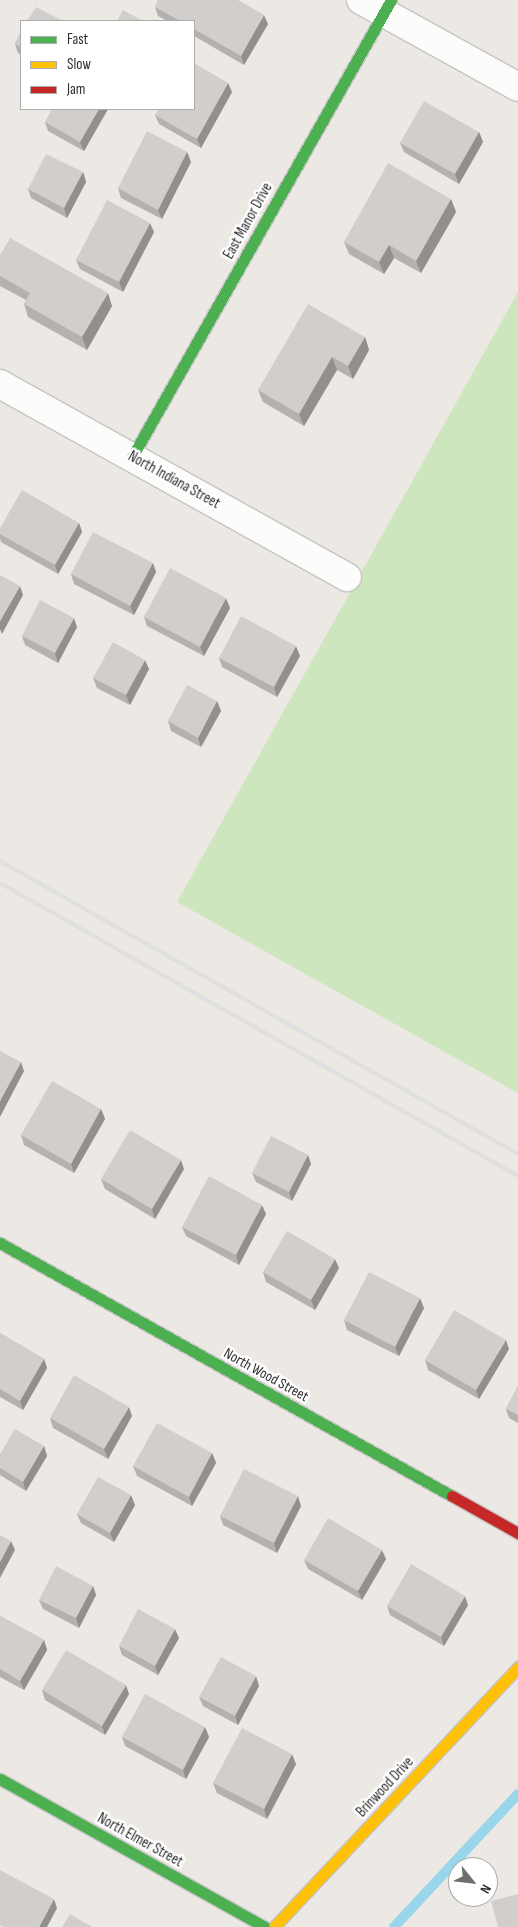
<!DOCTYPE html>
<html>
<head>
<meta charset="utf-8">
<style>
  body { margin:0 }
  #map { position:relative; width:518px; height:1927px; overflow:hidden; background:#ece8e4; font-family:"Sofia Sans Condensed",sans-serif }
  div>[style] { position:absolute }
  .green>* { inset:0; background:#cee6be }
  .stream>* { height:10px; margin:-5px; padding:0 5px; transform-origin:5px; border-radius:5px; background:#99d6ec }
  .roads { filter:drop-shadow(1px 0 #c5c4c5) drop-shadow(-1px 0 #c5c4c5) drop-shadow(0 1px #c5c4c5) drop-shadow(0 -1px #c5c4c5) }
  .street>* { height:28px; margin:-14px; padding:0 14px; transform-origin:14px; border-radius:14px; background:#fcfcfb }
  .fast>* { height:11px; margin:-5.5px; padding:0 5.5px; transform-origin:5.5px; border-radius:5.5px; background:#4caf50 }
  .slow>* { height:11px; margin:-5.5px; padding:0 5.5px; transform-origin:5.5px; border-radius:5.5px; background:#ffc107 }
  .jam>* { height:11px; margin:-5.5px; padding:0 5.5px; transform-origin:5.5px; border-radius:5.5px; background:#c62828 }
  .rail>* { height:4px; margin:-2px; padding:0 2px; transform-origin:2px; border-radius:2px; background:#dfdfe1 }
  .wall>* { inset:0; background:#b4b1af }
  .shaded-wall>* { inset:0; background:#92908e }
  .building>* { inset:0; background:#d1cecb }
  span { translate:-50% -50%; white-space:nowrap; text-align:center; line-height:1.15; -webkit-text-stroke:5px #fff; paint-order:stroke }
  .street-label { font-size:15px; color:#2e2e2e }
  .legend { position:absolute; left:20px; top:20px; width:175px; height:90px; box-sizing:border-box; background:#fff; border:1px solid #ababab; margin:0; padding:6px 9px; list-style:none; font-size:15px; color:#2e2e2e }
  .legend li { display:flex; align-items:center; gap:10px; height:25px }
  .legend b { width:25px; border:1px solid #ababab }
  .north { position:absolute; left:448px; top:1857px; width:50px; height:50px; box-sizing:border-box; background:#fff; border:1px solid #ababab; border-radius:50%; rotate:119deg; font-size:14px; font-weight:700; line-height:20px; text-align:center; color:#2e2e2e }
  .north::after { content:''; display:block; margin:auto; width:18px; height:22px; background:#706f6e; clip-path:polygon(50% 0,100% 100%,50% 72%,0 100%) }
</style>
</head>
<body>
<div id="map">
  <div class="green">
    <div style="clip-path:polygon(518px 292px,518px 1093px,177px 902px)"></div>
  </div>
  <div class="stream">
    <div style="left:394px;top:1927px;width:182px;rotate:-47deg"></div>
  </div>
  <div class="roads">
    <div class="street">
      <div style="left:361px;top:0;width:179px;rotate:29deg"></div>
      <div style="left:0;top:384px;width:397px;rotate:29.1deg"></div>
    </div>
    <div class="fast">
      <div style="left:132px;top:457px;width:525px;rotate:-60.46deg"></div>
      <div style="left:0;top:1243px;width:518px;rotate:29.24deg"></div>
      <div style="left:0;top:1779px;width:304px;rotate:29.2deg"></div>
    </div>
    <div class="slow">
      <div style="left:274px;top:1927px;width:357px;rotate:-46.8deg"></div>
    </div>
    <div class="jam">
      <div style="left:452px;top:1496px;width:76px;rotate:29.3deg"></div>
    </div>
  </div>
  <div class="rail">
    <div style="left:0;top:861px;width:595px;rotate:29.49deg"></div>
    <div style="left:0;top:883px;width:595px;rotate:29.49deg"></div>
  </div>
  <div class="wall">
    <div style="clip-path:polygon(155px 7px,268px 24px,244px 65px,194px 36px,194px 21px,167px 21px,158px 16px)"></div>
    <div style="clip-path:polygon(21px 32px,21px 55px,18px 53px,15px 44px)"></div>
    <div style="clip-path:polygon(232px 92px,201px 148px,159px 124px,155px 115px)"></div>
    <div style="clip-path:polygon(108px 109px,84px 151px,48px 131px,45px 122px)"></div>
    <div style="clip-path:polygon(479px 132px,483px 142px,459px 184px,404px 152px,400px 143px)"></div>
    <div style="clip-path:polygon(187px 152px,191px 162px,162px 219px,121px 198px,118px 188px)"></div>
    <div style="clip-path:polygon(83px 172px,86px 182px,67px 218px,31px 198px,28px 189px)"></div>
    <div style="clip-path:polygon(451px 199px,456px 212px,421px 273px,394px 258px,384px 274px,349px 254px,344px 242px)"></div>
    <div style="clip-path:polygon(154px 232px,123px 292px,80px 269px,76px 260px)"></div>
    <div style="clip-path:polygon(0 255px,112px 306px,87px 350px,28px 317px,24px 304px,26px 300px,0 286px)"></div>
    <div style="clip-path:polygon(365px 337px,369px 350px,353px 379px,337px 370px,304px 426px,263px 402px,258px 390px)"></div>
    <div style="clip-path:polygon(79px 523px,82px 532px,58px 574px,1px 542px,0 538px,0 528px)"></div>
    <div style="clip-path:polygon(153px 563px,156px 572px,134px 615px,74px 584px,71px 574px)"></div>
    <div style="clip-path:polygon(230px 608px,204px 656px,147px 626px,144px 617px)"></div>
    <div style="clip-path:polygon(77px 627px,58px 663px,25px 645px,22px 636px)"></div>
    <div style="clip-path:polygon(300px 656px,277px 697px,222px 667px,219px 658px)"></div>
    <div style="clip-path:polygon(149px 669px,130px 705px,97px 688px,93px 678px)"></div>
    <div style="clip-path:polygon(217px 701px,221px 711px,201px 747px,171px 731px,168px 721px)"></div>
    <div style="clip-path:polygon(101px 1109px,105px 1119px,74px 1173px,24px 1145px,21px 1135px)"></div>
    <div style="clip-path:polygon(308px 1155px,311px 1164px,292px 1201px,256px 1182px,252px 1173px)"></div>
    <div style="clip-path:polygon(184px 1169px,155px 1219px,105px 1189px,101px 1179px)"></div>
    <div style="clip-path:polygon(266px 1214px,239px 1265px,186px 1236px,182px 1227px)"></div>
    <div style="clip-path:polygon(339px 1268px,315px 1310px,266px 1282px,263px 1272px)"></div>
    <div style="clip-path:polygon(424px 1308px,399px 1356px,347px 1330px,344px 1320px)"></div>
    <div style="clip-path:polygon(0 1333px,44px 1359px,47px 1368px,23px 1410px,0 1397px)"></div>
    <div style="clip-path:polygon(509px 1349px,479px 1399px,428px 1370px,425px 1360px)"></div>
    <div style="clip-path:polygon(518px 1386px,518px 1423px,509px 1418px,506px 1409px)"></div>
    <div style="clip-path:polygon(132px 1416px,108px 1459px,53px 1428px,50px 1418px)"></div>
    <div style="clip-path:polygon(44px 1446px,47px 1456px,26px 1491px,0 1475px,0 1454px)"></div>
    <div style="clip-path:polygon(212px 1453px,216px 1463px,192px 1506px,137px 1476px,133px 1466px)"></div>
    <div style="clip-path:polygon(135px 1505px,114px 1542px,81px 1523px,77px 1514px)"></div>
    <div style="clip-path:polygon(301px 1506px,277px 1553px,223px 1525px,220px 1516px)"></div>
    <div style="clip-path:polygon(386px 1559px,362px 1600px,308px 1569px,304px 1560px)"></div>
    <div style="clip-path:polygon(93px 1586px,96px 1595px,79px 1628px,43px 1609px,39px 1600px)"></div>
    <div style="clip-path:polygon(468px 1605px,444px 1646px,390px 1615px,387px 1606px)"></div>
    <div style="clip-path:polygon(0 1616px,44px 1640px,47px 1650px,24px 1690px,0 1677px)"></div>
    <div style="clip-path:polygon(179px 1638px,158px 1675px,122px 1655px,119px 1646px)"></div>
    <div style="clip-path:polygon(259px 1686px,238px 1725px,203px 1706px,199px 1697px)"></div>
    <div style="clip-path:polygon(42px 1690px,129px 1694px,105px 1735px,45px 1700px)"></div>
    <div style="clip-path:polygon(205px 1727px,209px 1737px,186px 1779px,125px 1746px,122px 1737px)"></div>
    <div style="clip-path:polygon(296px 1764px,267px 1819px,217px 1793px,213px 1783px)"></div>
  </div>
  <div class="shaded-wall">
    <div style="clip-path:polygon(264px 15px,268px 24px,244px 65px,241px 56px)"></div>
    <div style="clip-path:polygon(228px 83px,232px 92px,201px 148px,197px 139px)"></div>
    <div style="clip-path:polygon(99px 109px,108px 109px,84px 151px,80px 142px)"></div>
    <div style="clip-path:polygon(479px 132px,483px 142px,459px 184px,455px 174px)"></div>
    <div style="clip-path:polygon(187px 152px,191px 162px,162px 219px,158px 210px)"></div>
    <div style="clip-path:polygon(83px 172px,86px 182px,67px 218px,64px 208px)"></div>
    <div style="clip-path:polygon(451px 199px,456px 212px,421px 273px,416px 261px)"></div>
    <div style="clip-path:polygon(150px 223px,154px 232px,123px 292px,119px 282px)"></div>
    <div style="clip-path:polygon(389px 245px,394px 258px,384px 274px,379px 262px)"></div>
    <div style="clip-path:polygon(108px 293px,112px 306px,87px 350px,82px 337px)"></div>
    <div style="clip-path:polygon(365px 337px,369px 350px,353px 379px,348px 366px)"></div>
    <div style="clip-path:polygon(332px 357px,337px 370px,304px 426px,299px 414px)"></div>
    <div style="clip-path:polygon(79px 523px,82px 532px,58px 574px,55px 565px)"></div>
    <div style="clip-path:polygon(153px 563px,156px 572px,134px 615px,130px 606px)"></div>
    <div style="clip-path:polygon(20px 586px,23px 595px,2px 634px,0 629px,0 621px)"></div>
    <div style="clip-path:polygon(226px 598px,230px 608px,204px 656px,200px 647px)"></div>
    <div style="clip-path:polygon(74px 618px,77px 627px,58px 663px,55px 653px)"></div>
    <div style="clip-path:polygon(296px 646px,300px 656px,277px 697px,274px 687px)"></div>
    <div style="clip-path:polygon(145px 660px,149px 669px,130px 705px,126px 695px)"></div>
    <div style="clip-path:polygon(217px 701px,221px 711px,201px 747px,198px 738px)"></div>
    <div style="clip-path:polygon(21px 1062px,24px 1071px,0 1117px,0 1101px)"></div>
    <div style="clip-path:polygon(101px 1109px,105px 1119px,74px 1173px,71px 1164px)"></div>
    <div style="clip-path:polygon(308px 1155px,311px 1164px,292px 1201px,289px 1192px)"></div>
    <div style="clip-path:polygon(181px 1160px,184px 1169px,155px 1219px,152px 1209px)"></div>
    <div style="clip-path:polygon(262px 1205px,266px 1214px,239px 1265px,236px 1255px)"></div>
    <div style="clip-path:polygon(335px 1259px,339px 1268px,315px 1310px,311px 1300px)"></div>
    <div style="clip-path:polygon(420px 1298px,424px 1308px,399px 1356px,395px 1347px)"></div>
    <div style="clip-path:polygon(506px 1340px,509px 1349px,479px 1399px,476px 1390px)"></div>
    <div style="clip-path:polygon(44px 1359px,47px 1368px,23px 1410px,20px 1401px)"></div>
    <div style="clip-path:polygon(129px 1407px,132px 1416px,108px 1459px,104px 1449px)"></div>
    <div style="clip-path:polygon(44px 1446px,47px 1456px,26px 1491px,23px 1482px)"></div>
    <div style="clip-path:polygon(212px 1453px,216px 1463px,192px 1506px,189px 1497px)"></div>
    <div style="clip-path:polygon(131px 1495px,135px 1505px,114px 1542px,110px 1533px)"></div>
    <div style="clip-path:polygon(298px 1496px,301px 1506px,277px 1553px,274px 1543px)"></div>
    <div style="clip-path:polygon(11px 1541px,15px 1550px,0 1578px,0 1562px)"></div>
    <div style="clip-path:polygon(382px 1550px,386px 1559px,362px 1600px,358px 1591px)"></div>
    <div style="clip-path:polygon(93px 1586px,96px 1595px,79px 1628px,76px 1618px)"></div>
    <div style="clip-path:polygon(465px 1596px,468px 1605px,444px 1646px,441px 1637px)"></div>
    <div style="clip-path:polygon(175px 1629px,179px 1638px,158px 1675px,155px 1666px)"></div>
    <div style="clip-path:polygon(44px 1640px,47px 1650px,24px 1690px,20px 1681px)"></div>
    <div style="clip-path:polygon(256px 1676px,259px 1686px,238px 1725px,235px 1716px)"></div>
    <div style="clip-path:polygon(126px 1685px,129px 1694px,105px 1735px,102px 1726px)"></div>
    <div style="clip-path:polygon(205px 1727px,209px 1737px,186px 1779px,183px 1770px)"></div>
    <div style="clip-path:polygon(292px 1754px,296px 1764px,267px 1819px,264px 1809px)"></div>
    <div style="clip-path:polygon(54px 1899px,57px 1908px,47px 1927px,39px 1927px)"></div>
  </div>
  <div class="building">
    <div style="clip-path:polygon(158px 0,238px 0,264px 15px,241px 56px,194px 29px,194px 21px,180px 21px,155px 7px)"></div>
    <div style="clip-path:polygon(36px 7px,63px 21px,27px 21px)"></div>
    <div style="clip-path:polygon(123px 10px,143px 21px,117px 21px)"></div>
    <div style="clip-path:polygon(21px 32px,21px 47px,15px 44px)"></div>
    <div style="clip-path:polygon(194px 63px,228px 83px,197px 139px,155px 115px,159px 109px,194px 109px)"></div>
    <div style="clip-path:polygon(424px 101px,479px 132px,455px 174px,400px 143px)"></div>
    <div style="clip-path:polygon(52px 109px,99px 109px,80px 142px,45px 122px)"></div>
    <div style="clip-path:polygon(147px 131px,187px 152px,158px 210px,118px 188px)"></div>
    <div style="clip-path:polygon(46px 154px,83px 172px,64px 208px,28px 189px)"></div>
    <div style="clip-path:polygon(388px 163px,451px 199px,416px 261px,389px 245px,379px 262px,344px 242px)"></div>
    <div style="clip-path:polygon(107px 200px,150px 223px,119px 282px,76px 260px)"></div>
    <div style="clip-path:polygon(10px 238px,108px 293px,82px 337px,24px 304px,30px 293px,0 276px,0 255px)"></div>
    <div style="clip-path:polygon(308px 304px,365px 337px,348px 366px,332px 357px,299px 414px,258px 390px)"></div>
    <div style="clip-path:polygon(22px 490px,79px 523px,55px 565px,0 534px,0 528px)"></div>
    <div style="clip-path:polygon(93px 532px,153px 563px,130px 606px,71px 574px)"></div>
    <div style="clip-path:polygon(170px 568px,226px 598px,200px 647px,144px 617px)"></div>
    <div style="clip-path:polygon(0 575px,20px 586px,0 621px)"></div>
    <div style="clip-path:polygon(40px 600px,74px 618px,55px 653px,22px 636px)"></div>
    <div style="clip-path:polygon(241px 616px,296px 646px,274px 687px,219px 658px)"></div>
    <div style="clip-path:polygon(113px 642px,145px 660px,126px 695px,93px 678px)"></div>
    <div style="clip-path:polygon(187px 685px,217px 701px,198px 738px,168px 721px)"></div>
    <div style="clip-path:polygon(0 1051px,21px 1062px,0 1101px)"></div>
    <div style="clip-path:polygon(52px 1081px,101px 1109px,71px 1164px,21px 1135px)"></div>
    <div style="clip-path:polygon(130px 1130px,181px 1160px,152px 1209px,101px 1179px)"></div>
    <div style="clip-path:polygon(271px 1136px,308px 1155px,289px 1192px,252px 1173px)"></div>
    <div style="clip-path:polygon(209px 1176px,262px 1205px,236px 1255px,182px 1227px)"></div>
    <div style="clip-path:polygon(287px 1231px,335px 1259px,311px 1300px,263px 1272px)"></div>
    <div style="clip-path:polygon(369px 1272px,420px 1298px,395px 1347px,344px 1320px)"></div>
    <div style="clip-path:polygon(454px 1310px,506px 1340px,476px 1390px,425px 1360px)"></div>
    <div style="clip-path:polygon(0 1333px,44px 1359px,20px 1401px,0 1389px)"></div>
    <div style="clip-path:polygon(74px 1375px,129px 1407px,104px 1449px,50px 1418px)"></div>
    <div style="clip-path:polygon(518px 1386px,518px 1415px,506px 1409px)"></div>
    <div style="clip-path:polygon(157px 1423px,212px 1453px,189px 1497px,133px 1466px)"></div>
    <div style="clip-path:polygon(15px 1429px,44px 1446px,23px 1482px,0 1468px,0 1454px)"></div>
    <div style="clip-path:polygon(244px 1469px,298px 1496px,274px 1543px,220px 1516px)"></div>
    <div style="clip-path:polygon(98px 1477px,131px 1495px,110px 1533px,77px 1514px)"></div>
    <div style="clip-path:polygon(328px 1518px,382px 1550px,358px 1591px,304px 1560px)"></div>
    <div style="clip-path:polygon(0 1535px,11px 1541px,0 1562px)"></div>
    <div style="clip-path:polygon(411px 1564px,465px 1596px,441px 1637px,387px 1606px)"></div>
    <div style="clip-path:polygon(56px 1566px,93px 1586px,76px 1618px,39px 1600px)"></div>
    <div style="clip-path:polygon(138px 1609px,175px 1629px,155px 1666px,119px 1646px)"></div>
    <div style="clip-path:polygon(0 1616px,44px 1640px,20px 1681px,0 1669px)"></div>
    <div style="clip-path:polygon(66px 1650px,126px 1685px,102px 1726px,42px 1690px)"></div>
    <div style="clip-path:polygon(221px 1657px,256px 1676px,235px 1716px,199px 1697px)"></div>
    <div style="clip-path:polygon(145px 1694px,205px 1727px,183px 1770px,122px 1737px)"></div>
    <div style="clip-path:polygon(242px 1728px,292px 1754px,264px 1809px,213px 1783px)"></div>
    <div style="clip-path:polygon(0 1870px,54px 1899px,39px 1927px,4px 1927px,0 1925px)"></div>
    <div style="clip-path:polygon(518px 1894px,518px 1927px,498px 1927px,491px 1901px)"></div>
    <div style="clip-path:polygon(70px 1914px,92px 1927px,62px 1927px)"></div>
  </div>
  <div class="street-label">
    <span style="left:248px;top:221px;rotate:-61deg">East Manor Drive</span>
    <span style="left:174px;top:480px;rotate:29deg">North Indiana Street</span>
    <span style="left:266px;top:1375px;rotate:29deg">North Wood Street</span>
    <span style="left:385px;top:1787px;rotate:-47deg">Brinwood Drive</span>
    <span style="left:140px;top:1840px;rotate:29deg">North Elmer Street</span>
  </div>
  <ul class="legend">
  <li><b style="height:6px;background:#4caf50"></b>Fast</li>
  <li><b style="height:6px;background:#ffc107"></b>Slow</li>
  <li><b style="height:6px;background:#c62828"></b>Jam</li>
  </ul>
  <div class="north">N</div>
</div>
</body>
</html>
